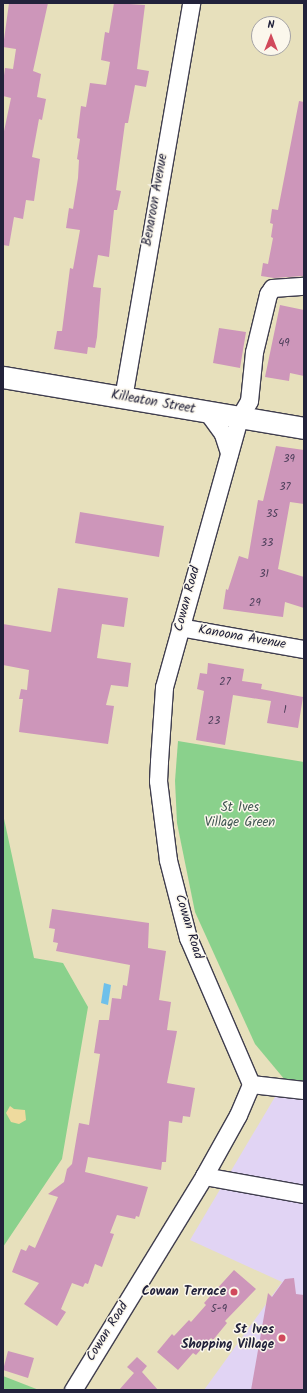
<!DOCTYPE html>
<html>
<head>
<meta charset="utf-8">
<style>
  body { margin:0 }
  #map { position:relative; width:307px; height:1393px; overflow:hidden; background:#e7e0bc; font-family:Kalam,sans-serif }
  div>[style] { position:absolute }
  .built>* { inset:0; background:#e1d4f4 }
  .green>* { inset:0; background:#8ad18c }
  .sand>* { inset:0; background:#eeda9e }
  .water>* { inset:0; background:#6ec0ea }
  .building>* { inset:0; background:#cd96ba }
  .roads { filter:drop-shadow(1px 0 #403e4e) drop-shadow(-1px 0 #403e4e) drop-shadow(0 1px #403e4e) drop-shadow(0 -1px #403e4e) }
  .minor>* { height:17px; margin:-8.5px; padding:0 8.5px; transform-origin:8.5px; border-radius:8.5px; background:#fff }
  .major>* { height:21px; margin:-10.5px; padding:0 10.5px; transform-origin:10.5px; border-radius:10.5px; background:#fff }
  .dots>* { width:11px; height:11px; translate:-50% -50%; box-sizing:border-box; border:2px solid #fbf7ec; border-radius:50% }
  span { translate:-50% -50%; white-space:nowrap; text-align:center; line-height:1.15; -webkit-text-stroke:3px #fbf7ec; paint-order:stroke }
  .number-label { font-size:11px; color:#4d3f5b }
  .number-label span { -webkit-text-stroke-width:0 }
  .street-label { font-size:13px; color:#22223b }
  .park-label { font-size:13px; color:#415753 }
  .poi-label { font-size:13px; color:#22223b; font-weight:700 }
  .right { translate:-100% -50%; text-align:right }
  .frame { position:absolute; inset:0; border:4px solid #22223b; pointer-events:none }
  .north { position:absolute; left:251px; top:16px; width:40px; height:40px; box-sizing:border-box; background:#fbf7ec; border:1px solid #a4a2a5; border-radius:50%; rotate:0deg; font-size:11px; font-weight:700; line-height:16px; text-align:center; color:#22223b }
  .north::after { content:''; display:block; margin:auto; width:14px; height:18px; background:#d1495b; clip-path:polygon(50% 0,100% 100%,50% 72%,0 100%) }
</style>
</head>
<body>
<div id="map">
  <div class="built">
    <div style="clip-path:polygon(285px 1080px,304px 1083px,304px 1390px,204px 1390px,282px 1282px,190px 1240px)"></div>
  </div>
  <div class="green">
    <div style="clip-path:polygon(178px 741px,304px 762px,304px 1083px,285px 1080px,255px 1044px,195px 912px,177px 823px,175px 781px)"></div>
    <div style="clip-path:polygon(3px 814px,34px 958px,63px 963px,88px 1007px,62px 1159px,3px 1247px)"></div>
    <div style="clip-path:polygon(3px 1376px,39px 1390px,3px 1390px)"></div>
  </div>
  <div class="sand">
    <div style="clip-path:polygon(10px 1106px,14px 1109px,25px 1110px,26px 1120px,19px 1124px,11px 1122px,6px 1113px)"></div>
  </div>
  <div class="water">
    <div style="clip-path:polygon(104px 983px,111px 985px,108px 1005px,101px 1003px)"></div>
  </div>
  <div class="building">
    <div style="clip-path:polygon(9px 3px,48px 3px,33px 71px,41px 74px,37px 97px,46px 99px,42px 120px,39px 119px,32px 157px,40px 159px,34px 201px,26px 200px,23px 219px,14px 217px,9px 246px,3px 245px,3px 136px,11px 98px,3px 96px,3px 83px,5px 68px,13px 69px,16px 49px,3px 47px)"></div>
    <div style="clip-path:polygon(114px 3px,145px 5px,137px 69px,149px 71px,146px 87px,135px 85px,128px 123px,125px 123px,116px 190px,121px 191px,117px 210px,114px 210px,109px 257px,98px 255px,93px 287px,101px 288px,97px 337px,95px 348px,88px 347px,87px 354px,54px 349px,57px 331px,62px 331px,70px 268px,73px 269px,80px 230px,66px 228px,69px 208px,73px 209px,78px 178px,79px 160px,77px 159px,80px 139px,77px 138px,81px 106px,86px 107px,90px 83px,106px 85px,110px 62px,101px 60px,105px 32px,109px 33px)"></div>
    <div style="clip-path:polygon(299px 101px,304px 102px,304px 276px,274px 278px,261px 276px,263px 263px,268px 264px,273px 238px,271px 237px,273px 224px,270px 223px,272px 209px,278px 210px)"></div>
    <div style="clip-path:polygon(280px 305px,304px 310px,304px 376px,290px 373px,289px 381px,265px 377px)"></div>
    <div style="clip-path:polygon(219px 328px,246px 332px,240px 368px,213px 363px)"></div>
    <div style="clip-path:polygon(276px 446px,304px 450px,304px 504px,290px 502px,278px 569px,304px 577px,304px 608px,285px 602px,283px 617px,223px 609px,226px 589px,228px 590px,239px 556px,248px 559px,258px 500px,263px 501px)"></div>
    <div style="clip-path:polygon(80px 512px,164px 526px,159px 557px,75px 543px)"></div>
    <div style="clip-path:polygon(58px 588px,128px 598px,124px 627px,102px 624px,97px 658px,131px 663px,128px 687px,111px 685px,106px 705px,114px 706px,108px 744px,19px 732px,23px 699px,19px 699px,21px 689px,27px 690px,29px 670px,3px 665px,3px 624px,51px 632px)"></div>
    <div style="clip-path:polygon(208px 663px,244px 669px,242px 681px,262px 684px,261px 689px,303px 697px,298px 728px,267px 723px,271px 701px,233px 695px,225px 745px,196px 740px,204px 691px,197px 689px,200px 673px,207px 674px)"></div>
    <div style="clip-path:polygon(52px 909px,149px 923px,148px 948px,166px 951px,159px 1000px,171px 1002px,167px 1030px,177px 1031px,167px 1083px,195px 1088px,190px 1117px,183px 1116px,182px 1123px,169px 1121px,166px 1162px,162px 1162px,161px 1170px,88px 1157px,85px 1172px,148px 1187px,139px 1217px,136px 1216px,135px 1219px,117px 1215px,110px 1233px,114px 1234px,102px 1267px,95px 1264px,88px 1284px,85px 1283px,83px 1287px,72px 1283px,61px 1309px,66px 1312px,57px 1326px,24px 1304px,39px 1283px,12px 1272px,21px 1249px,26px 1251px,29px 1245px,35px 1248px,58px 1197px,48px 1194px,64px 1182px,67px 1169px,72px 1164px,79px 1123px,89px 1125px,100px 1054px,94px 1053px,99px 1020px,109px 1020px,112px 998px,121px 999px,123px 985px,127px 986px,130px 965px,56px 951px,58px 943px,53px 942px,55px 929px,49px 928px)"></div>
    <div style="clip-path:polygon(234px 1270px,256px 1289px,225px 1321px,227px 1323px,213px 1340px,211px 1338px,196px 1355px,193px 1353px,178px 1370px,157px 1352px,172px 1334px,174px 1336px,189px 1320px,191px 1322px,206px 1305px,204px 1303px)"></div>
    <div style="clip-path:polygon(294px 1278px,296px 1294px,304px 1295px,304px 1390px,251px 1390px,268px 1293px,272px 1297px,285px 1279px)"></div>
    <div style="clip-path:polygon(8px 1351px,34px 1358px,28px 1378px,3px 1370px)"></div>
    <div style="clip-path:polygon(137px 1357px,147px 1366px,142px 1372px,158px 1390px,119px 1390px,134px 1373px,127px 1367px)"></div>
  </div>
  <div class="roads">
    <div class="minor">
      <div style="left:123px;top:398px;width:401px;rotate:-80.2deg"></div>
      <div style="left:208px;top:413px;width:26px;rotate:54deg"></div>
      <div style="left:223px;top:434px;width:20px;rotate:72deg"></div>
      <div style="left:180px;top:627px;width:126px;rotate:10.1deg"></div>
      <div style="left:251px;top:1084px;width:53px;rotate:6.5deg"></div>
      <div style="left:204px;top:1176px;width:102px;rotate:10.2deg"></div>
      <div style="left:73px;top:1390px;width:251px;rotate:-58.5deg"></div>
      <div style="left:204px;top:1176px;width:70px;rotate:-60.9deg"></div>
      <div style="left:238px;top:1115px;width:34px;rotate:-67deg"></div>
      <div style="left:251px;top:1084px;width:159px;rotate:-113.3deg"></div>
      <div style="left:188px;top:938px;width:81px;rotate:-104.4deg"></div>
      <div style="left:168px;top:860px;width:80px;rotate:-97.2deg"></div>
      <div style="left:158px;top:781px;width:20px;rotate:-87deg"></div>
      <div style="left:159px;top:761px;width:74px;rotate:-86.1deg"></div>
      <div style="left:164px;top:687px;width:279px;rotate:-74.4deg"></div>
      <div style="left:239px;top:418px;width:20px;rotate:-60deg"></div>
      <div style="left:249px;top:401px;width:49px;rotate:-84.2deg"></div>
      <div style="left:254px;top:352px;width:60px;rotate:-76.4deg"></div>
      <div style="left:268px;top:294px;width:7px;rotate:-56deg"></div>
      <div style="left:272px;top:288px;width:32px;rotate:-4deg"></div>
    </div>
    <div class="major">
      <div style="left:3px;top:377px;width:305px;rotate:9.6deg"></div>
    </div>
  </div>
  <div class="dots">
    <div style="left:234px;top:1292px;background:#d1495b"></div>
    <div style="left:282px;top:1338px;background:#d1495b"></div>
  </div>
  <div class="number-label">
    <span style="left:284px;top:343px">49</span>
    <span style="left:289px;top:459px">39</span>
    <span style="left:285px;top:487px">37</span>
    <span style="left:272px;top:514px">35</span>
    <span style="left:267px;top:543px">33</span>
    <span style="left:264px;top:574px">31</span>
    <span style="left:255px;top:603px">29</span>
    <span style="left:225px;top:682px">27</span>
    <span style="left:285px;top:710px">1</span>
    <span style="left:214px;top:721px">23</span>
    <span style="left:219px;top:1309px">5-9</span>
  </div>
  <div class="street-label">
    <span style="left:156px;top:200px;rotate:-80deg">Benaroon Avenue</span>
    <span style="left:153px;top:403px;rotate:10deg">Killeaton Street</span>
    <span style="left:188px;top:599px;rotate:-75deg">Cowan Road</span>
    <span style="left:242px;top:638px;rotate:10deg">Kanoona Avenue</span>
    <span style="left:188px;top:927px;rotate:73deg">Cowan Road</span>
    <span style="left:108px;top:1332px;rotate:-58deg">Cowan Road</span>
  </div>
  <div class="park-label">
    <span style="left:240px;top:816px">St Ives<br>Village Green</span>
  </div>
  <div class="poi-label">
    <span class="right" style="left:226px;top:1292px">Cowan Terrace</span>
    <span class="right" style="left:274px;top:1338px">St Ives<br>Shopping Village</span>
  </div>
  <div class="frame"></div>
  <div class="north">N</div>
</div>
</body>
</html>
